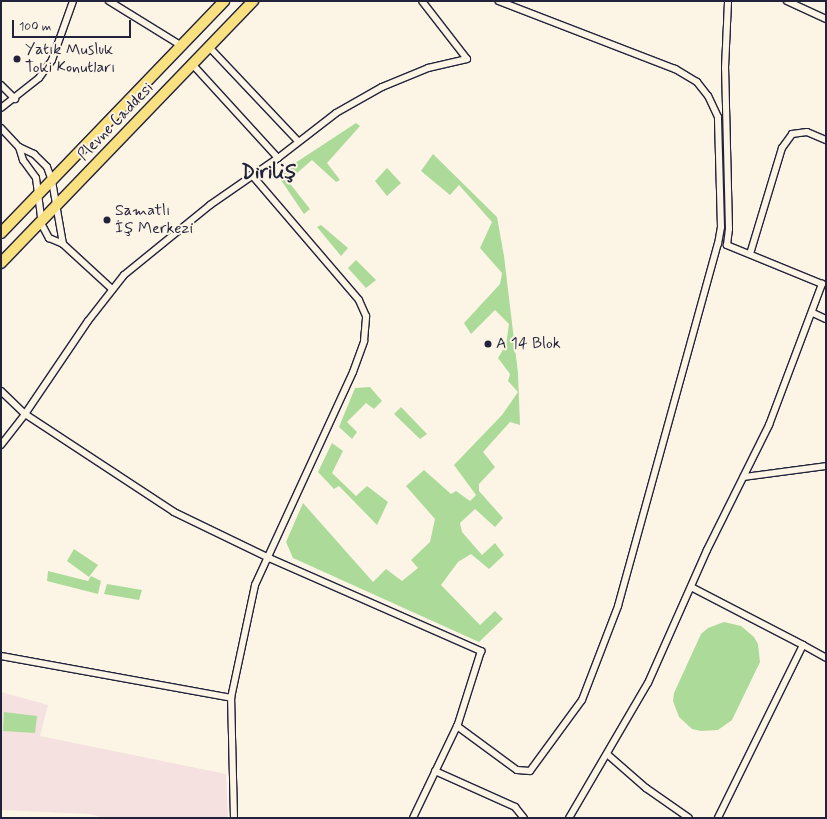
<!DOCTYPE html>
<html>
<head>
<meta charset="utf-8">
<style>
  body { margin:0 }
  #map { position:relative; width:827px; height:819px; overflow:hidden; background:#fcf5e5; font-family:Mynerve,sans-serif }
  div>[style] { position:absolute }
  .built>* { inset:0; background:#f5e1e0 }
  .green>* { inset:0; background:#acda99 }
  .roads { filter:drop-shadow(1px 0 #22223b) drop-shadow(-1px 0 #22223b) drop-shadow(0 1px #22223b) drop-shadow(0 -1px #22223b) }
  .street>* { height:6px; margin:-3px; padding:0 3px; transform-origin:3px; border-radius:3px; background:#fcf5e5 }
  .primary>* { height:10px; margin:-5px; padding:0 5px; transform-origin:5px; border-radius:5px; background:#f9e181 }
  .dots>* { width:11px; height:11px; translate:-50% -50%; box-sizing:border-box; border:2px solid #fcf5e5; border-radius:50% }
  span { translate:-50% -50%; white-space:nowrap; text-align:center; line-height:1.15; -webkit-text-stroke:4px #fcf5e5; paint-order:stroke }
  .poi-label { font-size:16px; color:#22223b }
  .left { translate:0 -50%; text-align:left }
  .street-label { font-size:16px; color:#22223b }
  .district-label { font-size:20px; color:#22223b; font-weight:700 }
  .frame { position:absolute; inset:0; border:2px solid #22223b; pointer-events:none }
  .scale { position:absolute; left:12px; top:20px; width:119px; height:18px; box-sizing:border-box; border:2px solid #22223b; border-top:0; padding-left:5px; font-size:12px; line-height:14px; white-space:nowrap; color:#22223b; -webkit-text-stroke:3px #fcf5e5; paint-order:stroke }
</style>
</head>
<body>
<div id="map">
  <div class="built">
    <div style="clip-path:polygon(1px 692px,48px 705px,40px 736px,226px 774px,228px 818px,105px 818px,89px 814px,1px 810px)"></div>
  </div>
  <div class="green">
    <div style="clip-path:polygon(356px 123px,360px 126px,327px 163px,340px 180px,336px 182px,312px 160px,288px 181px,310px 209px,304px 214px,281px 180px,283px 171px)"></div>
    <div style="clip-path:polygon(433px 154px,497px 217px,504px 256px,518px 373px,520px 425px,510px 422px,483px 452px,495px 467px,479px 484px,479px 491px,503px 518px,495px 527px,475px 509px,460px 523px,462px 532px,482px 555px,495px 543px,504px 555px,489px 569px,471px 554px,458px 562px,441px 585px,480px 625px,495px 611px,503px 619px,479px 642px,293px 558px,286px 542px,303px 503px,373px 582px,386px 569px,402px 581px,418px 568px,411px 560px,430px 542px,435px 519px,406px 486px,424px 470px,451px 494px,456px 491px,470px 501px,476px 495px,454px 465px,502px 415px,518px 392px,508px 381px,510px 374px,498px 358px,506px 345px,509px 324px,495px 310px,471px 334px,464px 323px,500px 284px,502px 273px,480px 248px,492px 222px,459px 185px,450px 195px,421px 171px)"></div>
    <div style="clip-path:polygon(387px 168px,401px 183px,387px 196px,375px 181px)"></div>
    <div style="clip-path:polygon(321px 225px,348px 248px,341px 256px,317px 227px)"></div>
    <div style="clip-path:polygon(356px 260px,376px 280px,366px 288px,348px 268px)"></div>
    <div style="clip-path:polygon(370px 387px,382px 401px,374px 409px,366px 403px,347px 422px,357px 432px,352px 439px,339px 427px,355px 388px)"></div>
    <div style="clip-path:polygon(401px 407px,427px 434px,420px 439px,394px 414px)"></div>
    <div style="clip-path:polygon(332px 443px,343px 451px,332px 473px,356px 496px,367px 486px,388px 502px,377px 525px,339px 486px,334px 489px,318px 472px)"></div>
    <div style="clip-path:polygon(74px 549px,98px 565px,89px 577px,67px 561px)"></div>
    <div style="clip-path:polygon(48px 571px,88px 581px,91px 576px,101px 581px,98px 594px,47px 581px)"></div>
    <div style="clip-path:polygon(107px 584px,142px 590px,139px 600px,104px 594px)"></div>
    <div style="clip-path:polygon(724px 622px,741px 626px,754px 637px,758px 644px,760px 662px,732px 720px,718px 730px,701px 731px,692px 729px,679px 717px,673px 701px,674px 693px,701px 634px,708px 628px)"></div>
    <div style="clip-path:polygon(4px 712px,37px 716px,35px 733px,3px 731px)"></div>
  </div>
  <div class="roads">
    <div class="street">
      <div style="left:109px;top:1px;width:86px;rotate:31.7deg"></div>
      <div style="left:787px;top:1px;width:43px;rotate:24.8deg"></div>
      <div style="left:209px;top:47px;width:129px;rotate:46.6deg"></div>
      <div style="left:193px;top:65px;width:126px;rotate:47.6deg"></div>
      <div style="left:1px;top:85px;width:20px;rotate:45deg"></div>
      <div style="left:1px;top:108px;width:48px;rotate:-38.3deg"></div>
      <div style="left:39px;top:78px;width:22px;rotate:-54deg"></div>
      <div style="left:52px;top:60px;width:63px;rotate:-70.4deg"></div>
      <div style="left:1px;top:128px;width:26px;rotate:47deg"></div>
      <div style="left:19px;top:147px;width:17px;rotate:25deg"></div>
      <div style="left:34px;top:154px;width:18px;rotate:45deg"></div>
      <div style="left:47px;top:167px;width:15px;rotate:70deg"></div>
      <div style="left:52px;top:181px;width:64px;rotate:80.1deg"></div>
      <div style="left:19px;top:147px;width:14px;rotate:73deg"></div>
      <div style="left:23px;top:160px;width:22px;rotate:54deg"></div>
      <div style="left:36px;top:178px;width:47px;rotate:82.7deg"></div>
      <div style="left:42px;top:225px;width:15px;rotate:62deg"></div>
      <div style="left:49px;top:238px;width:15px;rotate:23deg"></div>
      <div style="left:63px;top:244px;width:67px;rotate:42.6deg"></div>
      <div style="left:750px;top:254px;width:111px;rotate:-73.2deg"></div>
      <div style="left:782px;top:148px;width:17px;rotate:-54deg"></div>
      <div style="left:792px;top:134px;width:15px;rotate:-8deg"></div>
      <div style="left:807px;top:132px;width:21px;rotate:23deg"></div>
      <div style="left:813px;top:313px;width:14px;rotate:25deg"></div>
      <div style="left:1px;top:391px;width:33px;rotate:44deg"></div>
      <div style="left:25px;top:414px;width:178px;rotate:33.3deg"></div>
      <div style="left:174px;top:512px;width:106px;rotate:25.8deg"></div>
      <div style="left:269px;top:558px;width:232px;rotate:23.7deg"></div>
      <div style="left:481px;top:651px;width:77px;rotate:107.5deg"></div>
      <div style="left:458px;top:724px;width:104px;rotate:115.6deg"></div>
      <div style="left:1px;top:445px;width:39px;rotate:-52deg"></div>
      <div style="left:25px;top:414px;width:112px;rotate:-55.9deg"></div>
      <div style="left:88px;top:321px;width:58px;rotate:-52deg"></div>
      <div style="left:124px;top:275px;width:111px;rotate:-39.1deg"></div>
      <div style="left:210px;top:205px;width:83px;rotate:-34.7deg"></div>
      <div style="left:278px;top:158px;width:73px;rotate:-37.8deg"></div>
      <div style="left:336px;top:113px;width:53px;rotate:-29.5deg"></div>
      <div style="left:382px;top:87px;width:50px;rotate:-22.4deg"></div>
      <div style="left:428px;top:68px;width:40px;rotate:-13deg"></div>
      <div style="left:467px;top:59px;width:73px;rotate:-127.8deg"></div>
      <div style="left:744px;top:477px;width:83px;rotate:-7.6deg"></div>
      <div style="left:691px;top:587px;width:126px;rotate:27.4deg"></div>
      <div style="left:803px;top:645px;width:193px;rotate:116.2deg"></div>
      <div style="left:803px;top:645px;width:26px;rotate:29deg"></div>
      <div style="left:1px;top:656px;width:234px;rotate:10.3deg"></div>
      <div style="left:457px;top:726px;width:74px;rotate:36.3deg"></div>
      <div style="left:517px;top:770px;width:13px;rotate:4deg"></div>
      <div style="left:530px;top:771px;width:88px;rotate:-53.8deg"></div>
      <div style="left:582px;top:700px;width:101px;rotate:-69deg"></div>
      <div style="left:618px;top:606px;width:376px;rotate:-74.6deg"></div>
      <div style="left:718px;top:244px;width:17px;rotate:-80deg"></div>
      <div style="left:721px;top:227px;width:110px;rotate:-91.6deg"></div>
      <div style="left:718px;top:117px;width:23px;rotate:-115deg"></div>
      <div style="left:708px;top:96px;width:18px;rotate:-128deg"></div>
      <div style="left:697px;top:82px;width:26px;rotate:-149deg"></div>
      <div style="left:675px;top:69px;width:189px;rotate:-158.9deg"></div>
      <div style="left:607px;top:754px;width:52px;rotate:41.1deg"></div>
      <div style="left:646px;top:788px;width:52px;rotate:34.9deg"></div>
      <div style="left:435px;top:771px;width:88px;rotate:24.2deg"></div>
      <div style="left:515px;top:807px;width:14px;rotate:51deg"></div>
      <div style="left:234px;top:818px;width:120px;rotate:-91.4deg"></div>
      <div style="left:231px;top:698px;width:116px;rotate:-78deg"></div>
      <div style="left:255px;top:585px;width:234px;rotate:-65.3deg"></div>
      <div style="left:353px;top:372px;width:33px;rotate:-70deg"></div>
      <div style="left:364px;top:341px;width:25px;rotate:-85deg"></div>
      <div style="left:366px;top:316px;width:17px;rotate:-114deg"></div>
      <div style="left:359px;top:300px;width:165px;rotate:-130.6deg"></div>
      <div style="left:569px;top:818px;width:156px;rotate:-59.7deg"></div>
      <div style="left:648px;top:683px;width:145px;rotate:-66.1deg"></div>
      <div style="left:707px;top:550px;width:140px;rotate:-63.6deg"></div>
      <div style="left:769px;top:425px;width:151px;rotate:-69.4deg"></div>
      <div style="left:822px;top:284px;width:103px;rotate:-157.7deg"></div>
      <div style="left:727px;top:245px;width:16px;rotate:-83deg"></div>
      <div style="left:729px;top:229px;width:161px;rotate:-91.4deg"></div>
      <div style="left:725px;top:68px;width:67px;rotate:-87.4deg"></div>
    </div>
    <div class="primary">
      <div style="left:1px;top:233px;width:322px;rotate:-46.1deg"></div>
      <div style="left:1px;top:263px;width:364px;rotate:-46.1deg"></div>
    </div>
  </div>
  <div class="dots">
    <div style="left:17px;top:59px;background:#22223b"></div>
    <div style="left:107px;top:220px;background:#22223b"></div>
    <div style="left:488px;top:344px;background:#22223b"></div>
  </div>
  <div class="poi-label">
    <span class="left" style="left:25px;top:59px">Yatık Musluk<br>Toki Konutları</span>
    <span class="left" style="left:115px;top:220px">Samatlı<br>İş Merkezi</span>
    <span class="left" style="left:496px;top:344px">A 14 Blok</span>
  </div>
  <div class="street-label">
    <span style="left:116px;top:122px;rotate:-46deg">Plevne Caddesi</span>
  </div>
  <div class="district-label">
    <span style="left:269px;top:172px">Diriliş</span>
  </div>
  <div class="frame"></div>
  <div class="scale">100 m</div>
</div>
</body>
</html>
